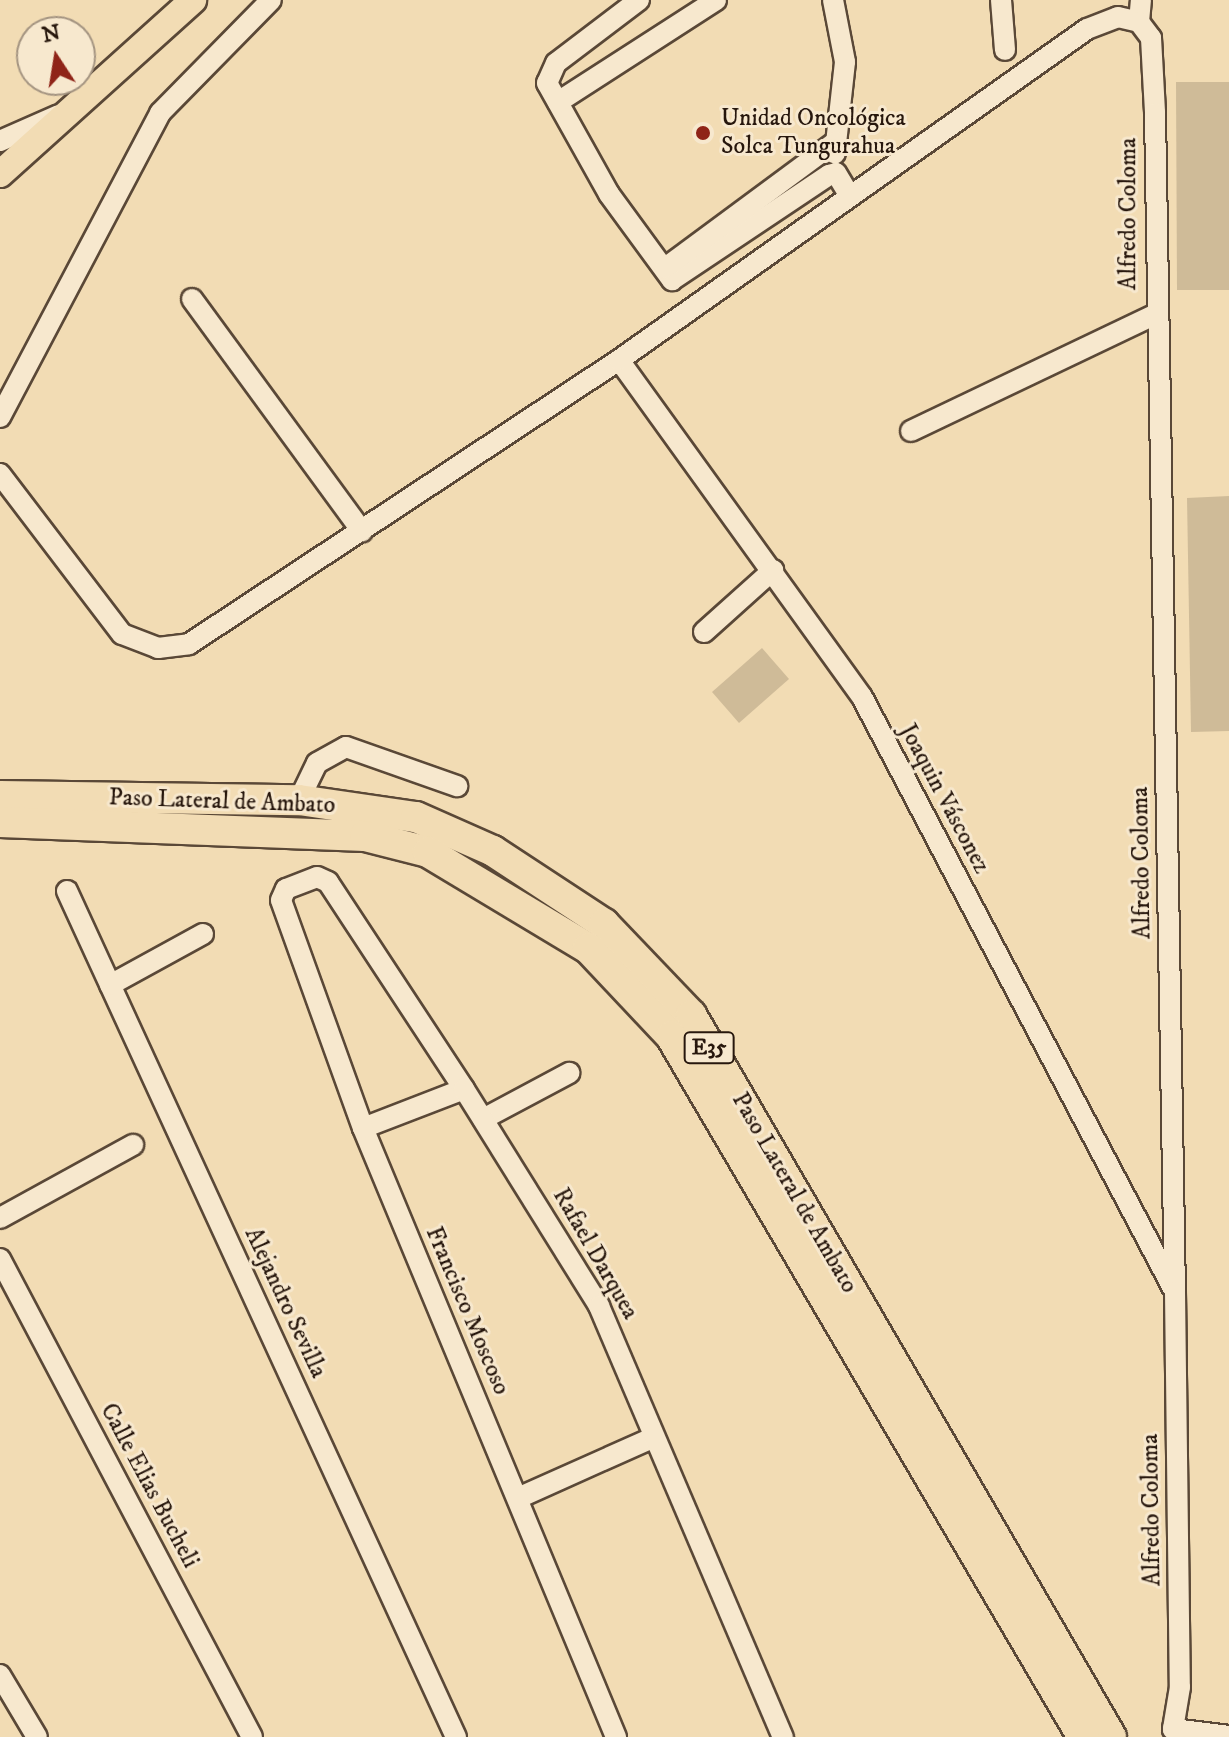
<!DOCTYPE html>
<html>
<head>
<meta charset="utf-8">
<style>
  body { margin:0 }
  #map { position:relative; width:1229px; height:1737px; overflow:hidden; background:#f2dcb4; font-family:"IM FELL DW Pica",serif }
  div>[style] { position:absolute }
  .green>* { inset:0; background:#cfbb98 }
  .roads { filter:drop-shadow(2px 0 #5a4837) drop-shadow(-2px 0 #5a4837) drop-shadow(0 2px #5a4837) drop-shadow(0 -2px #5a4837) }
  .minor>* { height:20px; margin:-10px; padding:0 10px; transform-origin:10px; border-radius:10px; background:#f7e8ce }
  .major>* { height:26px; margin:-13px; padding:0 13px; transform-origin:13px; border-radius:13px; background:#f2dcb4 }
  .highway>* { height:30px; margin:-15px; padding:0 15px; transform-origin:15px; border-radius:15px; background:#f2dcb4 }
  .dots>* { width:22px; height:22px; translate:-50% -50%; box-sizing:border-box; border:4px solid #f7e8ce; border-radius:50% }
  span { translate:-50% -50%; white-space:nowrap; text-align:center; line-height:1.15; -webkit-text-stroke:6px #f7e8ce; paint-order:stroke }
  .shield-label span { padding:2px 6px; background:#f7e8ce; border:2px solid; border-radius:6px; -webkit-text-stroke-width:0 }
  .shield-label { font-size:22px; color:#27170d; font-weight:700 }
  .poi-label { font-size:24px; color:#27170d }
  .left { translate:0 -50%; text-align:left }
  .street-label { font-size:24px; color:#27170d }
  .north { position:absolute; left:16px; top:16px; width:80px; height:80px; box-sizing:border-box; background:#f7e8ce; border:2px solid #a49481; border-radius:50%; rotate:348deg; font-size:22px; font-weight:700; line-height:32px; text-align:center; color:#27170d }
  .north::after { content:''; display:block; margin:auto; width:28px; height:36px; background:#8f2418; clip-path:polygon(50% 0,100% 100%,50% 72%,0 100%) }
</style>
</head>
<body>
<div id="map">
  <div class="green">
    <div style="clip-path:polygon(1176px 82px,1229px 82px,1229px 290px,1177px 290px)"></div>
    <div style="clip-path:polygon(1229px 496px,1229px 731px,1191px 732px,1187px 498px)"></div>
    <div style="clip-path:polygon(762px 648px,789px 679px,739px 723px,712px 692px)"></div>
  </div>
  <div class="roads">
    <div class="minor">
      <div style="left:639px;top:0;width:104px;rotate:142.8deg"></div>
      <div style="left:556px;top:63px;width:22px;rotate:114deg"></div>
      <div style="left:547px;top:83px;width:127px;rotate:60.8deg"></div>
      <div style="left:609px;top:194px;width:107px;rotate:53.8deg"></div>
      <div style="left:672px;top:280px;width:189px;rotate:-33.8deg"></div>
      <div style="left:829px;top:175px;width:7px;rotate:-16deg"></div>
      <div style="left:836px;top:173px;width:27px;rotate:59deg"></div>
      <div style="left:833px;top:0;width:63px;rotate:79deg"></div>
      <div style="left:845px;top:62px;width:92px;rotate:96.3deg"></div>
      <div style="left:1001px;top:0;width:50px;rotate:85.4deg"></div>
      <div style="left:1139px;top:22px;width:22px;rotate:-85deg"></div>
      <div style="left:558px;top:102px;width:188px;rotate:-32.8deg"></div>
      <div style="left:0;top:141px;width:64px;rotate:-23.8deg"></div>
      <div style="left:665px;top:268px;width:212px;rotate:-36.5deg"></div>
      <div style="left:192px;top:299px;width:288px;rotate:53.8deg"></div>
      <div style="left:619px;top:360px;width:415px;rotate:54.2deg"></div>
      <div style="left:862px;top:697px;width:668px;rotate:62.25deg"></div>
      <div style="left:0;top:417px;width:344px;rotate:-62.2deg"></div>
      <div style="left:160px;top:113px;width:158px;rotate:-45.5deg"></div>
      <div style="left:911px;top:431px;width:272px;rotate:-25.5deg"></div>
      <div style="left:0;top:474px;width:201px;rotate:52.7deg"></div>
      <div style="left:122px;top:634px;width:39px;rotate:21deg"></div>
      <div style="left:158px;top:648px;width:31px;rotate:-7deg"></div>
      <div style="left:189px;top:644px;width:515px;rotate:-33.44deg"></div>
      <div style="left:619px;top:360px;width:573px;rotate:-35.27deg"></div>
      <div style="left:1087px;top:29px;width:33px;rotate:-21deg"></div>
      <div style="left:1118px;top:17px;width:22px;rotate:13deg"></div>
      <div style="left:1139px;top:22px;width:20px;rotate:53deg"></div>
      <div style="left:1151px;top:38px;width:75px;rotate:86.9deg"></div>
      <div style="left:1155px;top:113px;width:1179px;rotate:89.03deg"></div>
      <div style="left:1175px;top:1292px;width:395px;rotate:89.3deg"></div>
      <div style="left:1180px;top:1687px;width:43px;rotate:99.5deg"></div>
      <div style="left:704px;top:632px;width:93px;rotate:-41.9deg"></div>
      <div style="left:299px;top:800px;width:41px;rotate:-64.1deg"></div>
      <div style="left:317px;top:763px;width:33px;rotate:-29deg"></div>
      <div style="left:346px;top:747px;width:118px;rotate:19.4deg"></div>
      <div style="left:67px;top:891px;width:931px;rotate:65.31deg"></div>
      <div style="left:110px;top:985px;width:106px;rotate:-28.7deg"></div>
      <div style="left:483px;top:1119px;width:98px;rotate:-28.1deg"></div>
      <div style="left:363px;top:1128px;width:108px;rotate:-21.1deg"></div>
      <div style="left:0;top:1218px;width:152px;rotate:-28.8deg"></div>
      <div style="left:0;top:1259px;width:540px;rotate:62.2deg"></div>
      <div style="left:518px;top:1498px;width:145px;rotate:-24.1deg"></div>
      <div style="left:0;top:1675px;width:72px;rotate:59.2deg"></div>
      <div style="left:1173px;top:1729px;width:56px;rotate:7.1deg"></div>
      <div style="left:616px;top:1737px;width:659px;rotate:-112.56deg"></div>
      <div style="left:363px;top:1128px;width:242px;rotate:-109.8deg"></div>
      <div style="left:281px;top:900px;width:12px;rotate:-66deg"></div>
      <div style="left:286px;top:889px;width:33px;rotate:-21deg"></div>
      <div style="left:317px;top:877px;width:12px;rotate:24deg"></div>
      <div style="left:328px;top:882px;width:248px;rotate:56.7deg"></div>
      <div style="left:464px;top:1089px;width:256px;rotate:58.1deg"></div>
      <div style="left:599px;top:1306px;width:469px;rotate:66.9deg"></div>
    </div>
    <div class="major">
      <div style="left:0;top:174px;width:260px;rotate:-42deg"></div>
    </div>
    <div class="highway">
      <div style="left:0;top:796px;width:299px;rotate:0.8deg"></div>
      <div style="left:299px;top:800px;width:118px;rotate:8.3deg"></div>
      <div style="left:416px;top:817px;width:84px;rotate:23.8deg"></div>
      <div style="left:493px;top:851px;width:133px;rotate:33.3deg"></div>
      <div style="left:604px;top:924px;width:126px;rotate:46.3deg"></div>
      <div style="left:691px;top:1015px;width:835px;rotate:59.81deg"></div>
      <div style="left:0;top:822px;width:365px;rotate:2.2deg"></div>
      <div style="left:365px;top:836px;width:65px;rotate:14.3deg"></div>
      <div style="left:428px;top:852px;width:187px;rotate:31deg"></div>
      <div style="left:588px;top:948px;width:121px;rotate:46.7deg"></div>
      <div style="left:671px;top:1036px;width:813px;rotate:59.56deg"></div>
    </div>
  </div>
  <div class="dots">
    <div style="left:703px;top:133px;background:#8f2418"></div>
  </div>
  <div class="shield-label">
    <span style="left:709px;top:1048px">E35</span>
  </div>
  <div class="poi-label">
    <span class="left" style="left:721px;top:133px">Unidad Oncológica<br>Solca Tungurahua</span>
  </div>
  <div class="street-label">
    <span style="left:1129px;top:214px;rotate:-90deg">Alfredo Coloma</span>
    <span style="left:944px;top:799px;rotate:62deg">Joaquin Vásconez</span>
    <span style="left:222px;top:802px;rotate:2deg">Paso Lateral de Ambato</span>
    <span style="left:1142px;top:863px;rotate:-91deg">Alfredo Coloma</span>
    <span style="left:794px;top:1193px;rotate:60deg">Paso Lateral de Ambato</span>
    <span style="left:595px;top:1254px;rotate:60deg">Rafael Darquea</span>
    <span style="left:285px;top:1303px;rotate:65deg">Alejandro Sevilla</span>
    <span style="left:467px;top:1311px;rotate:67deg">Francisco Moscoso</span>
    <span style="left:149px;top:1486px;rotate:62deg">Calle Elias Bucheli</span>
    <span style="left:1152px;top:1510px;rotate:-91deg">Alfredo Coloma</span>
  </div>
  <div class="north">N</div>
</div>
</body>
</html>
